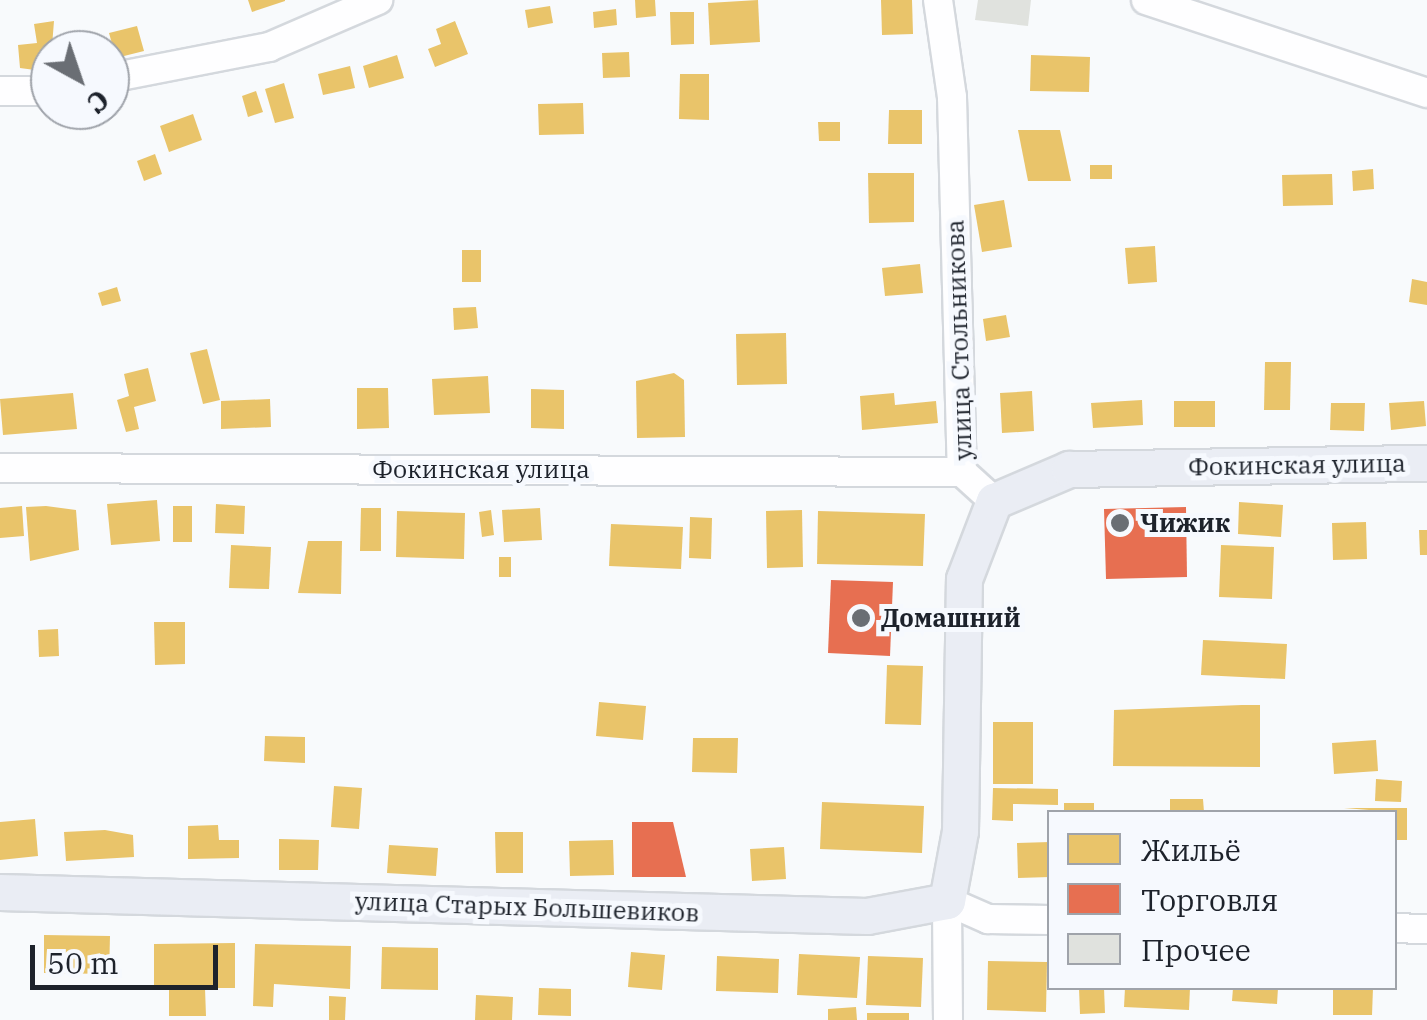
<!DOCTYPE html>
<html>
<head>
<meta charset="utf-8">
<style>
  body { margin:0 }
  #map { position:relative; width:1427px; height:1020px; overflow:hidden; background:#f8fafc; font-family:"IBM Plex Serif",serif }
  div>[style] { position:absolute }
  .homes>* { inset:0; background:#e9c46a }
  .shops>* { inset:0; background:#e76f51 }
  .building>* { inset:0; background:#e0e2de }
  .roads { filter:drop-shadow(2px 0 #d4d8dd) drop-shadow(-2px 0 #d4d8dd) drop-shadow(0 2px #d4d8dd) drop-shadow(0 -2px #d4d8dd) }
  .minor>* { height:28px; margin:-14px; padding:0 14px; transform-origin:14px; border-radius:14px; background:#fefeff }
  .major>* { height:35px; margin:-17.5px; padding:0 17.5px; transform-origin:17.5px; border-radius:17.5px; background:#eaedf4 }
  .dots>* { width:28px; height:28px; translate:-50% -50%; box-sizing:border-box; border:5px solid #f6f9fe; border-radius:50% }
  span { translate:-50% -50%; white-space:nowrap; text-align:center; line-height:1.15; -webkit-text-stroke:10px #f6f9fe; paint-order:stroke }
  .street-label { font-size:25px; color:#1d222b }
  .poi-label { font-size:25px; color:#1d222b; font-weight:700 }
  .left { translate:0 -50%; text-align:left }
  .legend { position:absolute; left:1047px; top:810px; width:350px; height:180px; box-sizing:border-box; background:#f6f9fe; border:2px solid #9fa3aa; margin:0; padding:12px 18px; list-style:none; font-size:30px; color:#1d222b }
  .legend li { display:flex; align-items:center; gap:20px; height:50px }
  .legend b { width:50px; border:2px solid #9fa3aa }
  .north { position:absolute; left:30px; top:30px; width:100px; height:100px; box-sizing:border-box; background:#f6f9fe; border:2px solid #9fa3aa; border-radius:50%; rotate:140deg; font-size:28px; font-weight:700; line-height:40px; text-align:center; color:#1d222b }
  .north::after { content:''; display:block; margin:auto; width:35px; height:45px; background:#6a6e74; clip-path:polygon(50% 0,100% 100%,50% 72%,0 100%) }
  .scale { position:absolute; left:30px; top:945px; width:188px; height:45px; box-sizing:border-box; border:5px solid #1d222b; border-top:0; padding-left:12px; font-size:30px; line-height:35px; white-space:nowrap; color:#1d222b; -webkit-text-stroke:8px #f6f9fe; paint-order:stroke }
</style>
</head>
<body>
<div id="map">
  <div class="homes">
    <div style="clip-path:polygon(248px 0,285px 0,285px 1px,252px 12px)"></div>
    <div style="clip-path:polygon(635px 0,655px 0,656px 16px,636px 18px)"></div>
    <div style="clip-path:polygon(758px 0,760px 42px,710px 45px,708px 3px)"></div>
    <div style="clip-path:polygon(881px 0,912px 0,913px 34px,882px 35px)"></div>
    <div style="clip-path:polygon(550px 6px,553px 23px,528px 28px,525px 10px)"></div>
    <div style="clip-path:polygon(616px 9px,617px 25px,594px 28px,593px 12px)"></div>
    <div style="clip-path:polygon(670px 12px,694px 12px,694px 44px,671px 45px)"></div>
    <div style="clip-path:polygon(54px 21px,50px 72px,20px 68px,18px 45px,37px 43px,34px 24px)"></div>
    <div style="clip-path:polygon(455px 21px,468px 54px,435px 67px,428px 49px,441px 44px,436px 29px)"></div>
    <div style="clip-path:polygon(137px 26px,144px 51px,116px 58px,109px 33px)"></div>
    <div style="clip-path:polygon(629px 52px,630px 77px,603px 78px,602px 53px)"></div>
    <div style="clip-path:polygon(397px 55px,404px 78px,369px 88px,363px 66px)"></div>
    <div style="clip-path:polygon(1031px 55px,1090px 57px,1089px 92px,1030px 91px)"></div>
    <div style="clip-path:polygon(350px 66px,355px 88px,323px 95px,318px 74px)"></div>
    <div style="clip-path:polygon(680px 74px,709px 74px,709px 120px,679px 119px)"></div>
    <div style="clip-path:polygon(284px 83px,294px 118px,275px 123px,265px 89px)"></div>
    <div style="clip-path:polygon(256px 91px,263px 112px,248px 117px,242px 96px)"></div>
    <div style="clip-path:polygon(583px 103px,584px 134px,539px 135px,538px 104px)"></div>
    <div style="clip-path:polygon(889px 110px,922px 110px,922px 144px,888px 144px)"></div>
    <div style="clip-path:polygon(193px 114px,202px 140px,169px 152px,160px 126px)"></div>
    <div style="clip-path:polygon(818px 122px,840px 122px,840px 141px,819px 141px)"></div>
    <div style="clip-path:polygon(1018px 130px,1060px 130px,1071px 181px,1028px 181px)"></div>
    <div style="clip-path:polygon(155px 154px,162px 174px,144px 181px,137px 161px)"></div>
    <div style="clip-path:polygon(1090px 165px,1112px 165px,1112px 179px,1090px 179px)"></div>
    <div style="clip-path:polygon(1373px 169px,1374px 189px,1353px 191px,1352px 171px)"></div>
    <div style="clip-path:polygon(868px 173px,914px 173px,914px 222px,869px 223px)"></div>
    <div style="clip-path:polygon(1332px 174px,1333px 205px,1283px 206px,1282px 175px)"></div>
    <div style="clip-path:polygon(1004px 200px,1012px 247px,982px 252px,974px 205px)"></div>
    <div style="clip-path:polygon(1155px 246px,1157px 282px,1128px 284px,1125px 248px)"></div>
    <div style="clip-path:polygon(462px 250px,481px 250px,481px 282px,462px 282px)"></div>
    <div style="clip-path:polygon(920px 264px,923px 293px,885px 296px,882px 268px)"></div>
    <div style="clip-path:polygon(1412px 279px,1427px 282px,1427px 305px,1409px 302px)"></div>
    <div style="clip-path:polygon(117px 287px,121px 301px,102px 306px,98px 293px)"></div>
    <div style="clip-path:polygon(476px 307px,478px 328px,454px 330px,453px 308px)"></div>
    <div style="clip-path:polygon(1006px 315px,1010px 337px,986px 341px,983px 319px)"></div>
    <div style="clip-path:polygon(786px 333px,787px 384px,737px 385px,736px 334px)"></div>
    <div style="clip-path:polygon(207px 349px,220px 400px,203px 404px,190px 353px)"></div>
    <div style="clip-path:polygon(1265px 362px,1291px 362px,1290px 410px,1264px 410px)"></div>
    <div style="clip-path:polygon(148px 368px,156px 401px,134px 407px,139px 429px,126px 432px,117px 400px,129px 396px,124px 374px)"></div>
    <div style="clip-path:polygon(674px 373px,684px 380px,685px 437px,637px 438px,636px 381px)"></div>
    <div style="clip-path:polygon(488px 376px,490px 413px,434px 415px,432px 379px)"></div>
    <div style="clip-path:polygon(357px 388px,388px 388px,389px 428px,357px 429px)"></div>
    <div style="clip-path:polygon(531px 389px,564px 390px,564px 429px,531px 428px)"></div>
    <div style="clip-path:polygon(1032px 391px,1034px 431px,1002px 433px,1000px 393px)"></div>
    <div style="clip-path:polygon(73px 393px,77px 429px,3px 435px,0 399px)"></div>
    <div style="clip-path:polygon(894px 393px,895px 405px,936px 401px,938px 423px,862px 430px,860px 396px)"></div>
    <div style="clip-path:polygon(270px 399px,271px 427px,221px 429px,221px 401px)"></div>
    <div style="clip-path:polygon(1142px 400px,1143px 425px,1093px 428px,1091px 403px)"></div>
    <div style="clip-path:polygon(1174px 401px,1215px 401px,1215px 427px,1174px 427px)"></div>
    <div style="clip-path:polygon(1424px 401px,1426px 426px,1391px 430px,1389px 403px)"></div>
    <div style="clip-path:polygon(1331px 403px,1365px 403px,1364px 431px,1330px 430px)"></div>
    <div style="clip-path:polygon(157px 500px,160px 541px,111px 545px,107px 504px)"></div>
    <div style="clip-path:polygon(1239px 502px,1283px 505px,1281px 537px,1238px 534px)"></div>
    <div style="clip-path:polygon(216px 504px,245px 506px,244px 534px,215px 533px)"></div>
    <div style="clip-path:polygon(22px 506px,24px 536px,0 538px,0 508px)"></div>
    <div style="clip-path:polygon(46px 506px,76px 510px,79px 550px,30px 561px,26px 507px)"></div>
    <div style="clip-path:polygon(173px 506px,192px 506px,192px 542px,173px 542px)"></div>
    <div style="clip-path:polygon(361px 508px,381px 508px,381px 551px,360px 551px)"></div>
    <div style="clip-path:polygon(540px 508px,542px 540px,504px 542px,502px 510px)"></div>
    <div style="clip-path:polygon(491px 510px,494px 535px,482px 537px,479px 512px)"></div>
    <div style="clip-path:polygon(802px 510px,803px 567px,767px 568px,766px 511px)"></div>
    <div style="clip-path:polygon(397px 511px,465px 513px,464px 559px,396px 557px)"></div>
    <div style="clip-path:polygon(818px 511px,925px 514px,923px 566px,817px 564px)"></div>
    <div style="clip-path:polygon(690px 517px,712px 518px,711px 559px,689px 558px)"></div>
    <div style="clip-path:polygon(1366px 522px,1367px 559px,1333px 560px,1332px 523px)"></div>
    <div style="clip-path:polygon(611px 524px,683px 527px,681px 569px,609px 566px)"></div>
    <div style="clip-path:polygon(1419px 530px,1427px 530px,1427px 555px,1420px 555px)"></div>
    <div style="clip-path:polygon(308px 541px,342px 541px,341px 594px,298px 593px)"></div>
    <div style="clip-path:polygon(231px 545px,271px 547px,269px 589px,229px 588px)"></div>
    <div style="clip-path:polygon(1221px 545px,1274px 547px,1272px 599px,1219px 597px)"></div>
    <div style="clip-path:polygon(499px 557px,511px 557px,511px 577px,499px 577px)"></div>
    <div style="clip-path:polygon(154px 622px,185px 622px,185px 664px,155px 665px)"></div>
    <div style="clip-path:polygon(58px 629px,59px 656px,39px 657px,38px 630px)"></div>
    <div style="clip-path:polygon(1203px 640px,1287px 644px,1285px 679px,1201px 675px)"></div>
    <div style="clip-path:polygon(887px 665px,923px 666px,921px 725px,885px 724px)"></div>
    <div style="clip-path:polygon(599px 702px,646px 706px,643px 740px,596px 736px)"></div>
    <div style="clip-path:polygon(1242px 705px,1260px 705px,1260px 767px,1113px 766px,1114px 710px)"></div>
    <div style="clip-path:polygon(993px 722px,1033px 722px,1033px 784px,993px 784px)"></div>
    <div style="clip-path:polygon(265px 736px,305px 737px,305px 763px,264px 761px)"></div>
    <div style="clip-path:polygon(693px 738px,738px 738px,737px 773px,692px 772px)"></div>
    <div style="clip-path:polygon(1376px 740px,1378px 771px,1334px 774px,1332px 743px)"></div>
    <div style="clip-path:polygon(1376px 779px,1402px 781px,1401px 802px,1375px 801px)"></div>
    <div style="clip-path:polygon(334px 786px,362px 788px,359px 829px,331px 827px)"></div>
    <div style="clip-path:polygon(993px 788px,1058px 789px,1058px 805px,1013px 804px,1013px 821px,992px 820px)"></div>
    <div style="clip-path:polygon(1170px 799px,1203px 799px,1204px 812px,1170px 812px)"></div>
    <div style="clip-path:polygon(822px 802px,924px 806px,922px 853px,820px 849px)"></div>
    <div style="clip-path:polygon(1064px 803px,1094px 803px,1094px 812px,1064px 812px)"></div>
    <div style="clip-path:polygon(1344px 808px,1407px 808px,1407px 840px,1394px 840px,1394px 812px)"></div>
    <div style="clip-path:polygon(35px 819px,38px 856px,0 860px,0 822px)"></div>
    <div style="clip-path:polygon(218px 825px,219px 840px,239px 840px,239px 858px,188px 859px,188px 826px)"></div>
    <div style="clip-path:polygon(105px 830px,133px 835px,134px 857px,66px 861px,64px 832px)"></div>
    <div style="clip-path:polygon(495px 832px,523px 832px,523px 873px,496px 873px)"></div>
    <div style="clip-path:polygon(279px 839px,319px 840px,318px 870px,279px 870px)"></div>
    <div style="clip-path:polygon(613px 840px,614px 875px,570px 876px,569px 841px)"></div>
    <div style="clip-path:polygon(1050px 842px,1050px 877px,1018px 878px,1017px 843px)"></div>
    <div style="clip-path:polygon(389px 845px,438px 848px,436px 876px,387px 873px)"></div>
    <div style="clip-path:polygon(784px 847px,786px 879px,752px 881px,750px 849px)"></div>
    <div style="clip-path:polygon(44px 935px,110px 936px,109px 974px,44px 973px)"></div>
    <div style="clip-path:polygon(235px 943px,235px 988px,205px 988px,206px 1016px,169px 1016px,169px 988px,154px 988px,154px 944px)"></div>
    <div style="clip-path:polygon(255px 944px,351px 946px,350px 989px,274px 984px,273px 1007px,253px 1006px)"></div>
    <div style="clip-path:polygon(382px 947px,438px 948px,438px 990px,381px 989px)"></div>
    <div style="clip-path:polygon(631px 952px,665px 955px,662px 990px,628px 987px)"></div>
    <div style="clip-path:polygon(799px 954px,860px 957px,857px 998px,797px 995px)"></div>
    <div style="clip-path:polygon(717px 956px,779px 959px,778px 993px,716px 991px)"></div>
    <div style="clip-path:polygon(868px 956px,923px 958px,921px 1007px,866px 1005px)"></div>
    <div style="clip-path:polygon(988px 961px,1047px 962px,1046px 1012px,987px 1010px)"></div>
    <div style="clip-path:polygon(539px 988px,571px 989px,571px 1016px,538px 1015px)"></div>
    <div style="clip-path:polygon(1079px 988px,1104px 988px,1105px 1013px,1080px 1014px)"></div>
    <div style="clip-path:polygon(1125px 988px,1190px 988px,1189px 1010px,1124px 1007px)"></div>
    <div style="clip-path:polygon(1233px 988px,1278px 988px,1277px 1004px,1232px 1001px)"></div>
    <div style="clip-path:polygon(1333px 988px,1373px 988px,1372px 1015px,1333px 1015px)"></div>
    <div style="clip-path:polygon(476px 995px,513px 997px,512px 1020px,475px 1020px)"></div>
    <div style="clip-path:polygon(329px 996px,346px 997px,345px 1020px,329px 1020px)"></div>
    <div style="clip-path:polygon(856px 1007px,857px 1020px,828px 1020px,828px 1009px)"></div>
    <div style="clip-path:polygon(867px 1013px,909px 1013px,909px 1020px,867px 1020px)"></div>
  </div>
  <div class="shops">
    <div style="clip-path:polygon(1186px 507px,1187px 577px,1106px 579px,1104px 509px)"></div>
    <div style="clip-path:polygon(831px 580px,893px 582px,890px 656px,828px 653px)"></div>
    <div style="clip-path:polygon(632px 822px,673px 822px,686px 877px,632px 877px)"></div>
  </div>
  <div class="building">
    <div style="clip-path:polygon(978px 0,1031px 0,1028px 26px,975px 20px)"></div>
  </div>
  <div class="roads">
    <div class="minor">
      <div style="left:938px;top:0;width:98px;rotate:81.8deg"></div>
      <div style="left:952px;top:97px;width:375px;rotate:88.5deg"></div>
      <div style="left:962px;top:472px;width:43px;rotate:42.2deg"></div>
      <div style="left:1146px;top:0;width:296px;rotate:18.3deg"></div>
      <div style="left:110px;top:78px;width:162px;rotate:-11deg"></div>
      <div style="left:269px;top:47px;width:119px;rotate:-23.3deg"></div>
      <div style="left:0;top:91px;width:50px"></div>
      <div style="left:0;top:468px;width:962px;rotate:0.24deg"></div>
      <div style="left:1394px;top:928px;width:33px;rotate:2deg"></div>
      <div style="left:948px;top:1020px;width:119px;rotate:-90.5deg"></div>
      <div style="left:947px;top:901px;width:45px;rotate:23.7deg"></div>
      <div style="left:988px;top:919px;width:62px;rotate:0.9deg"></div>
    </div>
    <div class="major">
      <div style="left:0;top:892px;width:867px;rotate:1.59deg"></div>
      <div style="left:867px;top:916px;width:81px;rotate:-10.6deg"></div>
      <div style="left:947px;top:901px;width:71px;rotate:-79.5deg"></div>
      <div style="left:960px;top:831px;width:252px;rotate:-89.1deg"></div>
      <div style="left:964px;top:579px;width:84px;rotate:-69deg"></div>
      <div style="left:994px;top:501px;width:82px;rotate:-23.1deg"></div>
      <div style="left:1069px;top:469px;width:358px;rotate:-1deg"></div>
    </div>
  </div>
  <div class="dots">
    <div style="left:1120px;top:523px;background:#6a6e74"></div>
    <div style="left:861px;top:618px;background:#6a6e74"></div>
  </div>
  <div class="street-label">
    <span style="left:959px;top:340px;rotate:-92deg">улица Стольникова</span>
    <span style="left:1297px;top:465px;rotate:-1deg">Фокинская улица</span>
    <span style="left:481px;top:469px">Фокинская улица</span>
    <span style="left:527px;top:907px;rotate:2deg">улица Старых Большевиков</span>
  </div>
  <div class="poi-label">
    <span class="left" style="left:1140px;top:523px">Чижик</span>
    <span class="left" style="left:881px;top:618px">Домашний</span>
  </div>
  <ul class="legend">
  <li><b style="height:28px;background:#e9c46a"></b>Жильё</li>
  <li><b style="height:28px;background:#e76f51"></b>Торговля</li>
  <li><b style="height:28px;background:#e0e2de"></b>Прочее</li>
  </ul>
  <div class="north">С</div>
  <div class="scale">50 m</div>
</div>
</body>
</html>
